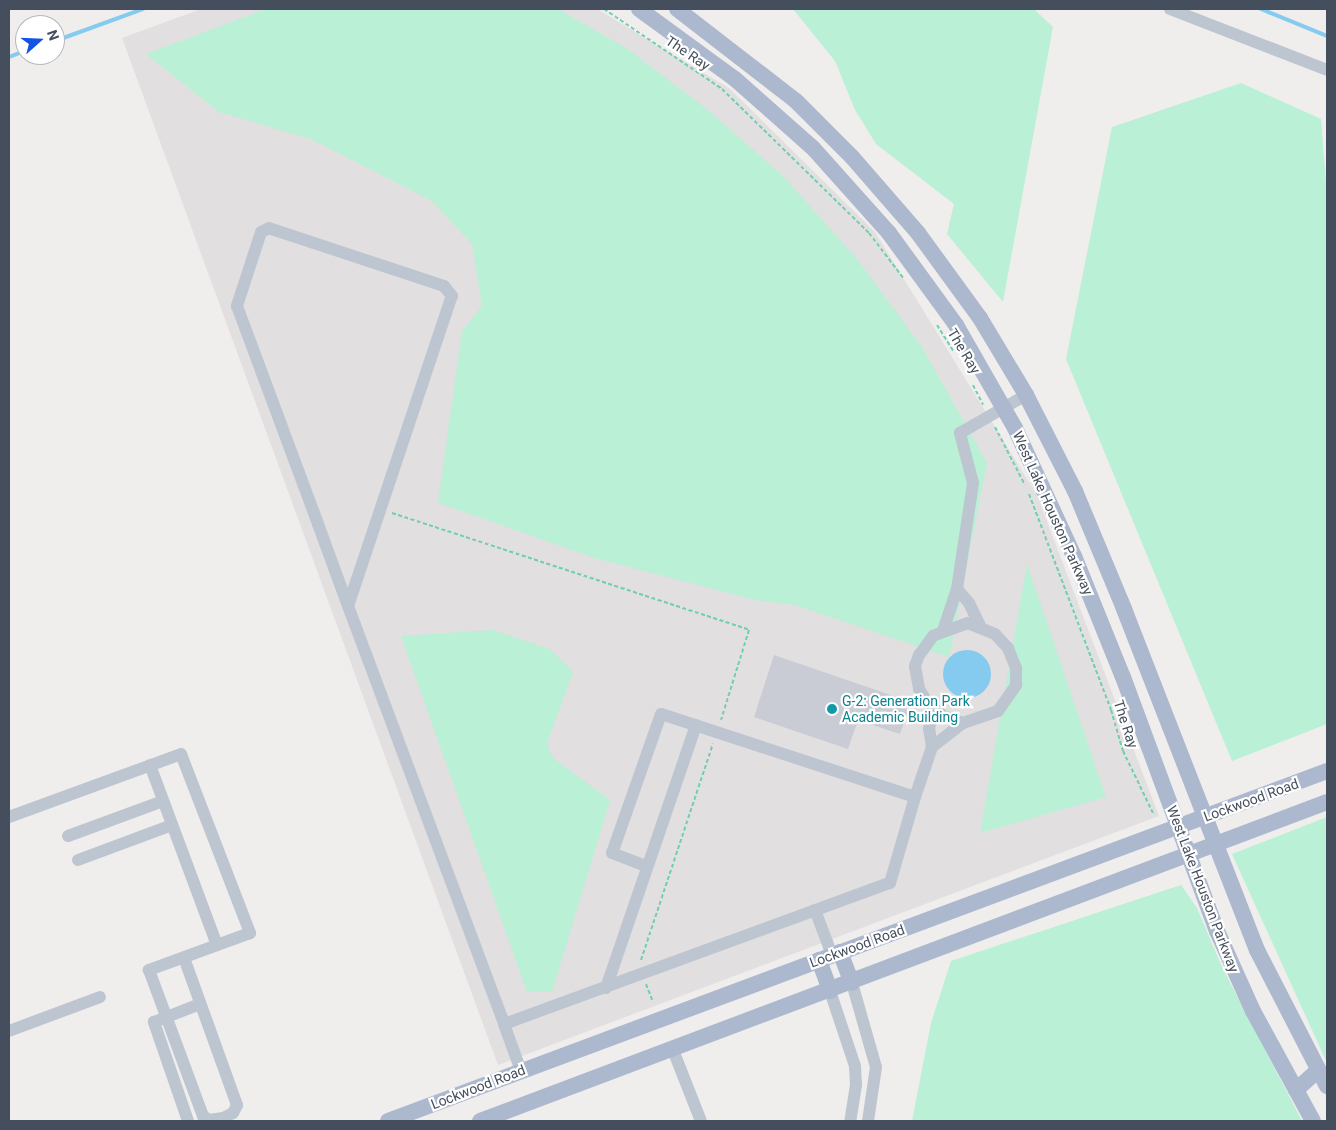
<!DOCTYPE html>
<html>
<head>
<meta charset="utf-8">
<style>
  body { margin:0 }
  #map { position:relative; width:1336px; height:1130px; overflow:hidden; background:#f0eeed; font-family:Roboto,sans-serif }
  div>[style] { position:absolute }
  .education>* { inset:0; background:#e1dfdf }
  .green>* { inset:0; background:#b9f0d6 }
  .water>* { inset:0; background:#85caef }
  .round { border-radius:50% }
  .stream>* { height:4px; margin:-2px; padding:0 2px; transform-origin:2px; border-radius:2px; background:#85caef }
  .building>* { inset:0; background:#c9ccd4 }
  .path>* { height:2px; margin-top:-1px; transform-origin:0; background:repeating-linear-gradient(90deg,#70cfad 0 4px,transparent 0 6.5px) }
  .minor>* { height:12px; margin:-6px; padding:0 6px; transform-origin:6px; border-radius:6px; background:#bdc6d0 }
  .major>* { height:16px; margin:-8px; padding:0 8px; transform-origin:8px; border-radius:8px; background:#acb8ce }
  .dots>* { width:14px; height:14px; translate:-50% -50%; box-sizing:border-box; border:2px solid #fff; border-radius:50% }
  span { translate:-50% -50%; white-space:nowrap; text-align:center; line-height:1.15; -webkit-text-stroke:4.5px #fff; paint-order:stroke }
  .street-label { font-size:14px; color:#454e5c }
  .culture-label { font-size:14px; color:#0d838f }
  .left { translate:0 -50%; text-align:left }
  .frame { position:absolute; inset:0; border:10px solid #454e5c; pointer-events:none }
  .north { position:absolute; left:15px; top:15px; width:50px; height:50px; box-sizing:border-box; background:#fff; border:1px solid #b5b8be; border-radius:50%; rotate:70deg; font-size:14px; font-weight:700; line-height:20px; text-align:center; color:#454e5c }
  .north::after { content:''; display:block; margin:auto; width:18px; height:22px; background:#1252e6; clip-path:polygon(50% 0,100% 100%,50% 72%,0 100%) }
</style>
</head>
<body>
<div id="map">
  <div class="education">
    <div style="clip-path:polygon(201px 9px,597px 9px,729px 88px,875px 232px,1037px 495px,1159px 816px,498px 1065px,122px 38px)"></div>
  </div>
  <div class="green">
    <div style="clip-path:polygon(266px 9px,558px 9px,629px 50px,709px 111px,784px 177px,857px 259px,922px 347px,987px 463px,949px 657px,795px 605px,756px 600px,598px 559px,438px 503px,462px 331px,482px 306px,472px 244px,432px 201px,311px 139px,219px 112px,146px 54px)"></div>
    <div style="clip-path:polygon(793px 9px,1034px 9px,1053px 27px,1003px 302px,947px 234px,954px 204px,876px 144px,855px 110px,835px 61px)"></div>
    <div style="clip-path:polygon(1241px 83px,1321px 119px,1327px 196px,1327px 724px,1232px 761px,1066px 359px,1112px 127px)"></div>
    <div style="clip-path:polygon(1027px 564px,1106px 797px,980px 833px)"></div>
    <div style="clip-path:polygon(493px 630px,550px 649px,573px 672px,547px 743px,553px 758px,610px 800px,552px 992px,527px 992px,401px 636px)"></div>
    <div style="clip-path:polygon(1327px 817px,1327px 1063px,1232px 854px)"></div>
    <div style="clip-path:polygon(1181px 885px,1197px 908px,1222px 967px,1302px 1121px,912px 1121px,931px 1023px,951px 961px)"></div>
  </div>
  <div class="water">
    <div class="round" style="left:943px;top:650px;width:48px;height:48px"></div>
  </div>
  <div class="stream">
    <div style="left:1261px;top:9px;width:71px;rotate:22.2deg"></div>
    <div style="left:55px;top:41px;width:94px;rotate:-20deg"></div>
    <div style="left:9px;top:57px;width:17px;rotate:-21deg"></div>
  </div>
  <div class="building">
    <div style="clip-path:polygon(774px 655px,911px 702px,900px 734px,858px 720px,848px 749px,754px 717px)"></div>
  </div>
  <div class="path">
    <div style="left:604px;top:9px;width:143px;rotate:34.1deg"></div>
    <div style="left:722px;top:89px;width:206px;rotate:44.4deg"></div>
    <div style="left:869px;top:233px;width:58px;rotate:52.7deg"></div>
    <div style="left:937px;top:325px;width:31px;rotate:58deg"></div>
    <div style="left:973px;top:385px;width:22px;rotate:63deg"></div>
    <div style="left:995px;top:427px;width:65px;rotate:62.7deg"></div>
    <div style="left:1029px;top:494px;width:231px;rotate:69.2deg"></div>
    <div style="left:1111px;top:710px;width:43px;rotate:73.7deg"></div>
    <div style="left:1123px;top:751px;width:69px;rotate:64.2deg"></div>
    <div style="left:392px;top:513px;width:376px;rotate:18.1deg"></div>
    <div style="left:749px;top:630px;width:94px;rotate:107.3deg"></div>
    <div style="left:641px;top:960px;width:228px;rotate:-71.6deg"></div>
    <div style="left:646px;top:984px;width:17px;rotate:69deg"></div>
  </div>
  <div class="minor">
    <div style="left:1170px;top:9px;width:168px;rotate:21.2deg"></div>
    <div style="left:957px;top:589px;width:18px;rotate:49deg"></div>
    <div style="left:969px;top:603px;width:25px;rotate:64deg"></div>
    <div style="left:348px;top:606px;width:327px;rotate:-71.5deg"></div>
    <div style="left:452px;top:296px;width:13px;rotate:-129deg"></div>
    <div style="left:444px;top:286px;width:184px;rotate:-161.7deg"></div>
    <div style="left:269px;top:228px;width:9px;rotate:153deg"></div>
    <div style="left:261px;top:232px;width:78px;rotate:108deg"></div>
    <div style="left:237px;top:306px;width:233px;rotate:69.6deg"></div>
    <div style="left:318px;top:524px;width:87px;rotate:69.9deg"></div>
    <div style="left:348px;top:606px;width:446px;rotate:69.5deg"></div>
    <div style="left:943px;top:631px;width:44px;rotate:-71.6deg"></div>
    <div style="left:957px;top:589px;width:107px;rotate:-81.4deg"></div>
    <div style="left:973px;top:483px;width:52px;rotate:-104.6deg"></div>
    <div style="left:960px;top:433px;width:76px;rotate:-29.9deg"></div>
    <div style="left:932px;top:747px;width:39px;rotate:-38deg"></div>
    <div style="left:963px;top:723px;width:37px;rotate:-19deg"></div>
    <div style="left:998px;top:711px;width:32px;rotate:-55deg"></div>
    <div style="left:1016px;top:685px;width:17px;rotate:-90deg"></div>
    <div style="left:1016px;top:668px;width:22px;rotate:-112deg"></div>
    <div style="left:1008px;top:648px;width:19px;rotate:-133deg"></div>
    <div style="left:995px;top:634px;width:29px;rotate:-158deg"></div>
    <div style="left:968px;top:623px;width:37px;rotate:160deg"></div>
    <div style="left:933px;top:636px;width:24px;rotate:126deg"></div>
    <div style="left:919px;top:655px;width:12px;rotate:110deg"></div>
    <div style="left:915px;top:666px;width:23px;rotate:80deg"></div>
    <div style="left:919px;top:689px;width:13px;rotate:58deg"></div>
    <div style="left:926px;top:700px;width:23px;rotate:43deg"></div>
    <div style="left:943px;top:716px;width:21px;rotate:19deg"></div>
    <div style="left:150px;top:765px;width:192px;rotate:69.6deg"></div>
    <div style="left:915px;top:797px;width:53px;rotate:-71.2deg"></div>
    <div style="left:932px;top:747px;width:18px;rotate:-99deg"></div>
    <div style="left:929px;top:729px;width:21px;rotate:-79deg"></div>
    <div style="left:9px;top:817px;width:183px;rotate:-20.1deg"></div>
    <div style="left:181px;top:754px;width:192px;rotate:68.9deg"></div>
    <div style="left:250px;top:933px;width:108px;rotate:159.9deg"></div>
    <div style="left:149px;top:970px;width:156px;rotate:69.7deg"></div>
    <div style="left:203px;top:1116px;width:7px;rotate:34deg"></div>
    <div style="left:209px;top:1120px;width:14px;rotate:-8deg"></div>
    <div style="left:223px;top:1118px;width:11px;rotate:-27deg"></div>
    <div style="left:233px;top:1113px;width:9px;rotate:-63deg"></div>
    <div style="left:237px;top:1105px;width:156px;rotate:-109.8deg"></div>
    <div style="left:68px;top:836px;width:101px;rotate:-20.2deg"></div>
    <div style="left:78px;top:860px;width:100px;rotate:-20.4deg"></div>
    <div style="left:815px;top:910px;width:48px;rotate:69.3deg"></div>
    <div style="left:852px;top:983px;width:87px;rotate:74.1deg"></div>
    <div style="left:876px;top:1067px;width:55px;rotate:98.4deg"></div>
    <div style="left:606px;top:988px;width:278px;rotate:-71.1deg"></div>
    <div style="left:830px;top:991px;width:79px;rotate:71.6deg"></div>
    <div style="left:855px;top:1066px;width:19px;rotate:87deg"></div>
    <div style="left:856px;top:1085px;width:36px;rotate:99deg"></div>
    <div style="left:9px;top:1031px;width:97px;rotate:-20.5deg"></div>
    <div style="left:673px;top:1050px;width:76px;rotate:68.5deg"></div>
    <div style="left:521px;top:1071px;width:50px;rotate:-109.9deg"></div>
    <div style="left:504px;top:1024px;width:411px;rotate:-20.1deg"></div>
    <div style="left:890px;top:883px;width:90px;rotate:-73.8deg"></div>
    <div style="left:915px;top:797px;width:267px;rotate:-161.9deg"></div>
    <div style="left:661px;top:714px;width:147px;rotate:109.4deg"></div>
    <div style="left:612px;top:853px;width:36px;rotate:21deg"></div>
    <div style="left:188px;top:1121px;width:105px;rotate:-109deg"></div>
    <div style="left:154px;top:1022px;width:49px;rotate:-21.4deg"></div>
  </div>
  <div class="major">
    <div style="left:639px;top:9px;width:119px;rotate:36.1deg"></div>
    <div style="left:735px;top:79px;width:104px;rotate:41.5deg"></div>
    <div style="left:813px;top:148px;width:114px;rotate:48.2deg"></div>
    <div style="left:889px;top:233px;width:114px;rotate:53.9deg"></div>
    <div style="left:956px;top:325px;width:119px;rotate:60.2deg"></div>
    <div style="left:1015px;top:428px;width:141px;rotate:65.3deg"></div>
    <div style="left:1074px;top:556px;width:131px;rotate:68deg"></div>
    <div style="left:1123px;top:677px;width:271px;rotate:69.7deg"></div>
    <div style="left:1217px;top:931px;width:88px;rotate:65.8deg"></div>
    <div style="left:1253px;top:1011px;width:125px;rotate:61.4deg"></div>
    <div style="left:677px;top:9px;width:150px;rotate:37.7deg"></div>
    <div style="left:796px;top:101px;width:79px;rotate:45deg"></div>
    <div style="left:852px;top:157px;width:101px;rotate:49deg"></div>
    <div style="left:918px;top:233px;width:105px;rotate:53.9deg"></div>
    <div style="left:980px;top:318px;width:90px;rotate:59.1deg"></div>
    <div style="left:1026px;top:395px;width:108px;rotate:63deg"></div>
    <div style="left:1075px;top:491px;width:128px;rotate:67.4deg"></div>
    <div style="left:1124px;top:609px;width:366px;rotate:68.7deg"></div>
    <div style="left:1257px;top:950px;width:153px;rotate:62.8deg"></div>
    <div style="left:840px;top:952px;width:33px;rotate:69deg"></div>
    <div style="left:819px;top:960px;width:33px;rotate:70deg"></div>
    <div style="left:1296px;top:1090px;width:30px;rotate:-42deg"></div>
    <div style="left:388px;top:1121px;width:1002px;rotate:-20.44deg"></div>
    <div style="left:480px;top:1121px;width:905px;rotate:-20.64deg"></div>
  </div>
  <div class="dots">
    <div style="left:832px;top:709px;background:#0f9aa8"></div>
  </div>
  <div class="street-label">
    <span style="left:688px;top:53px;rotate:34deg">The Ray</span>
    <span style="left:964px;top:351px;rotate:59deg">The Ray</span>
    <span style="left:1053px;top:513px;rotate:66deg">West Lake Houston Parkway</span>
    <span style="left:1126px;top:724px;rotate:72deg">The Ray</span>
    <span style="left:1251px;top:800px;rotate:-20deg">Lockwood Road</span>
    <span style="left:1203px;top:889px;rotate:69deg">West Lake Houston Parkway</span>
    <span style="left:857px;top:946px;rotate:-20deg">Lockwood Road</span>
    <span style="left:478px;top:1087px;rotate:-21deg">Lockwood Road</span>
  </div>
  <div class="culture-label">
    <span class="left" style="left:842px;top:709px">G-2: Generation Park<br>Academic Building</span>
  </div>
  <div class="frame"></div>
  <div class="north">N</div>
</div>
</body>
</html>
